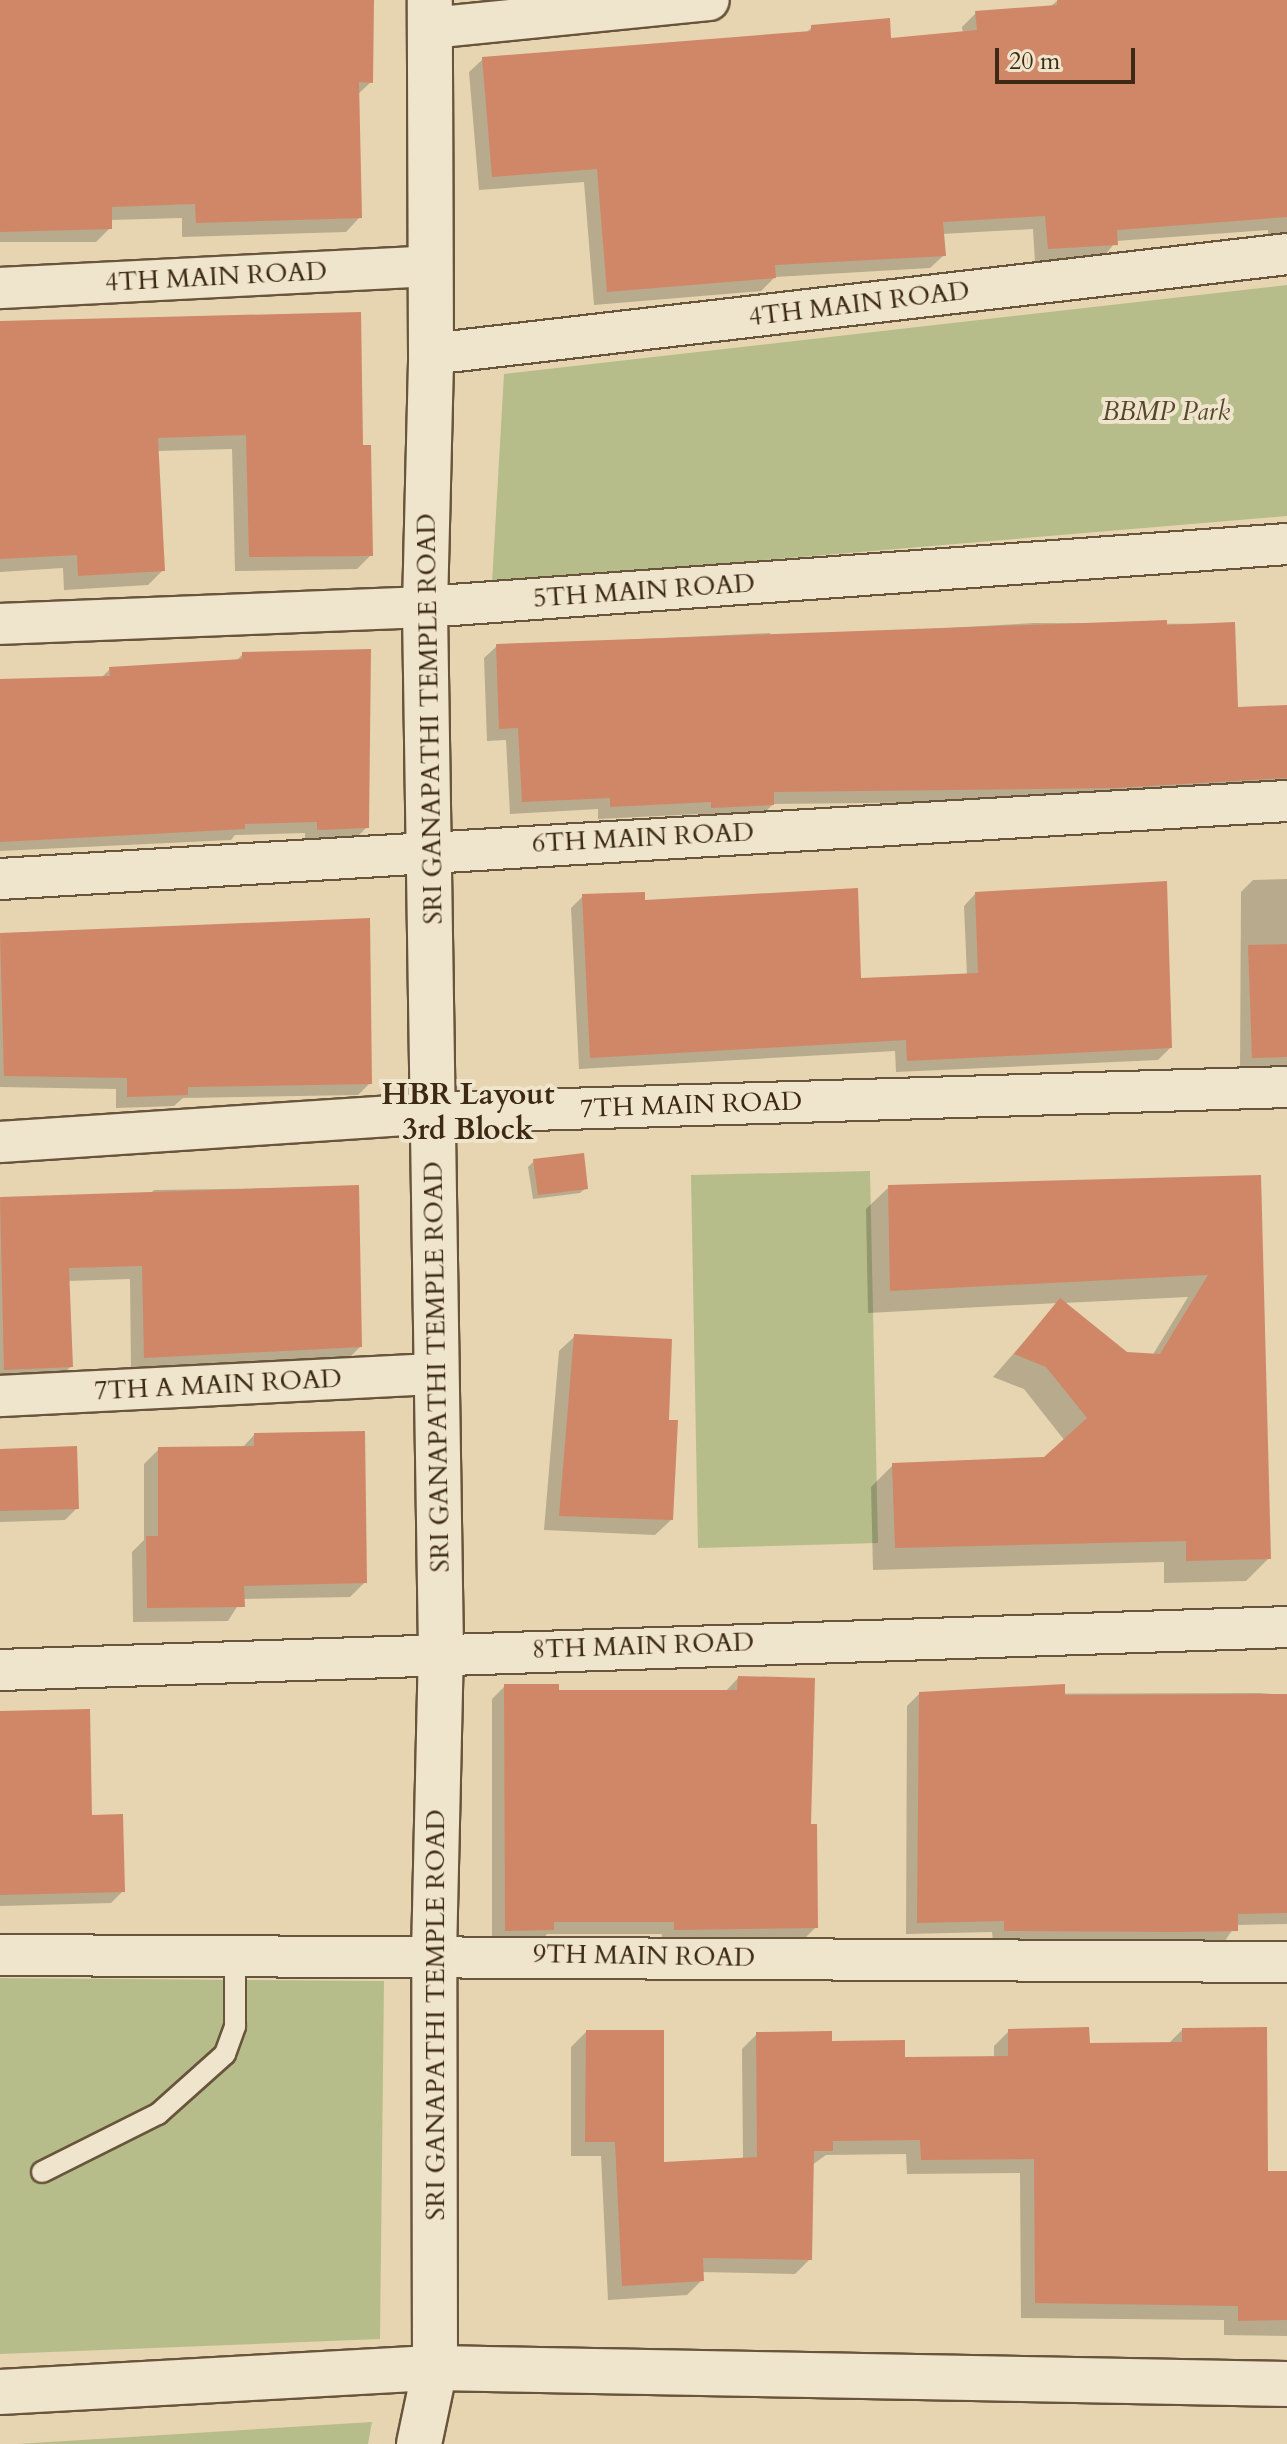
<!DOCTYPE html>
<html>
<head>
<meta charset="utf-8">
<style>
  body { margin:0 }
  #map { position:relative; width:1287px; height:2444px; overflow:hidden; background:#e6d5b0; font-family:Cardo,serif }
  div>[style] { position:absolute }
  .green>* { inset:0; background:#b7bd8a }
  .shadow>* { inset:0; background:#0003 }
  .building>* { inset:0; background:#cf8768 }
  .roads { filter:drop-shadow(2px 0 #68553b) drop-shadow(-2px 0 #68553b) drop-shadow(0 2px #68553b) drop-shadow(0 -2px #68553b) }
  .service>* { height:20px; margin:-10px; padding:0 10px; transform-origin:10px; border-radius:10px; background:#efe4cc }
  .minor>* { height:40px; margin:-20px; padding:0 20px; transform-origin:20px; border-radius:20px; background:#efe4cc }
  .tertiary>* { height:44px; margin:-22px; padding:0 22px; transform-origin:22px; border-radius:22px; background:#efe4cc }
  span { translate:-50% -50%; white-space:nowrap; text-align:center; line-height:1.15; -webkit-text-stroke:8px #efe4cc; paint-order:stroke }
  .street-label { font-size:26px; color:#3e2a14 }
  .park-label { font-size:26px; color:#56472c; font-style:italic }
  .quarter-label { font-size:30px; color:#3e2a14; font-weight:700 }
  .scale { position:absolute; left:995px; top:48px; width:140px; height:36px; box-sizing:border-box; border:4px solid #3e2a14; border-top:0; padding-left:10px; font-size:24px; line-height:28px; white-space:nowrap; color:#3e2a14; -webkit-text-stroke:6px #efe4cc; paint-order:stroke }
</style>
</head>
<body>
<div id="map">
  <div class="green">
    <div style="clip-path:polygon(1287px 285px,1287px 516px,492px 583px,504px 374px)"></div>
    <div style="clip-path:polygon(870px 1171px,878px 1543px,698px 1548px,691px 1175px)"></div>
    <div style="clip-path:polygon(0 1978px,384px 1981px,380px 2339px,0 2354px)"></div>
    <div style="clip-path:polygon(372px 2422px,368px 2444px,17px 2444px)"></div>
  </div>
  <div class="shadow">
    <div style="clip-path:polygon(0 0,371px 0,371px 82px,357px 95px,360px 217px,346px 232px,182px 237px,182px 218px,110px 220px,110px 228px,96px 242px,0 242px)"></div>
    <div style="clip-path:polygon(1058px 0,1287px 0,1287px 236px,1268px 238px,1268px 230px,1116px 241px,1103px 258px,1035px 262px,1033px 229px,942px 234px,944px 255px,930px 268px,775px 277px,761px 291px,594px 305px,584px 182px,479px 190px,469px 72px,483px 59px,805px 34px,812px 27px,889px 40px,963px 34px,962px 27px,976px 13px,1050px 7px)"></div>
    <div style="clip-path:polygon(0 327px,361px 447px,371px 555px,357px 569px,235px 571px,232px 449px,156px 451px,163px 570px,148px 585px,64px 590px,63px 568px,0 572px)"></div>
    <div style="clip-path:polygon(1034px 623px,1233px 624px,1236px 709px,1287px 707px,1287px 798px,773px 804px,760px 817px,699px 820px,699px 814px,598px 819px,598px 809px,510px 814px,506px 740px,487px 741px,484px 658px,497px 646px,770px 633px,770px 638px)"></div>
    <div style="clip-path:polygon(243px 654px,367px 827px,355px 839px,305px 841px,305px 833px,235px 835px,231px 840px,0 851px,0 681px,101px 678px,110px 669px,236px 661px)"></div>
    <div style="clip-path:polygon(1287px 879px,1287px 1067px,1240px 1069px,1241px 892px,1253px 880px)"></div>
    <div style="clip-path:polygon(976px 893px,1170px 1048px,1158px 1060px,896px 1072px,895px 1051px,579px 1069px,571px 908px,583px 896px,643px 902px,859px 980px,967px 976px,964px 906px)"></div>
    <div style="clip-path:polygon(368px 920px,370px 1083px,358px 1095px,183px 1098px,174px 1106px,116px 1108px,116px 1089px,0 1087px,0 936px)"></div>
    <div style="clip-path:polygon(534px 1161px,586px 1188px,580px 1193px,533px 1199px,528px 1167px)"></div>
    <div style="clip-path:polygon(evenodd,1259px 1177px,1269px 1558px,1246px 1581px,1164px 1583px,1164px 1562px,873px 1570px,871px 1487px,893px 1465px,1045px 1459px,1065px 1441px,1024px 1389px,993px 1377px,1058px 1303px,868px 1313px,866px 1209px,889px 1187px,1259px 1177px,1188px 1297px,1152px 1356px,1126px 1354px,1063px 1303px,1188px 1297px)"></div>
    <div style="clip-path:polygon(357px 1187px,360px 1347px,347px 1360px,131px 1371px,130px 1279px,68px 1281px,71px 1366px,58px 1380px,0 1382px,0 1200px,149px 1195px,154px 1190px)"></div>
    <div style="clip-path:polygon(575px 1336px,667px 1421px,671px 1520px,655px 1535px,544px 1530px,559px 1351px)"></div>
    <div style="clip-path:polygon(254px 1435px,365px 1582px,350px 1597px,242px 1599px,228px 1621px,133px 1622px,132px 1552px,144px 1540px,144px 1464px,159px 1449px,242px 1448px)"></div>
    <div style="clip-path:polygon(0 1451px,77px 1508px,65px 1520px,0 1522px)"></div>
    <div style="clip-path:polygon(738px 1678px,809px 1826px,816px 1927px,803px 1940px,661px 1942px,662px 1934px,547px 1934px,539px 1943px,492px 1943px,492px 1699px,505px 1686px,557px 1692px,725px 1692px)"></div>
    <div style="clip-path:polygon(1260px 1693px,1287px 1695px,1287px 1924px,1236px 1925px,1224px 1942px,993px 1942px,992px 1932px,906px 1934px,907px 1706px,919px 1694px)"></div>
    <div style="clip-path:polygon(0 1741px,123px 1891px,111px 1903px,0 1906px)"></div>
    <div style="clip-path:polygon(1182px 2030px,1266px 2173px,1287px 2173px,1287px 2336px,1224px 2335px,1224px 2320px,1021px 2318px,1020px 2173px,907px 2174px,906px 2154px,826px 2155px,812px 2165px,810px 2259px,795px 2274px,701px 2272px,702px 2280px,687px 2295px,608px 2300px,601px 2156px,571px 2156px,571px 2047px,586px 2032px,662px 2164px,743px 2159px,742px 2049px,757px 2034px,903px 2059px,994px 2058px,994px 2046px,1009px 2031px,1088px 2045px,1168px 2044px)"></div>
  </div>
  <div class="building">
    <div style="clip-path:polygon(0 0,374px 0,373px 83px,359px 82px,362px 218px,196px 223px,195px 204px,112px 207px,112px 229px,0 232px)"></div>
    <div style="clip-path:polygon(1057px 0,1287px 0,1287px 217px,1117px 230px,1118px 245px,1048px 249px,1045px 216px,943px 222px,946px 256px,775px 265px,776px 278px,607px 292px,597px 169px,492px 177px,482px 57px,811px 31px,811px 25px,890px 18px,891px 38px,977px 30px,975px 11px,1057px 5px)"></div>
    <div style="clip-path:polygon(361px 312px,363px 445px,371px 445px,373px 556px,249px 557px,246px 435px,158px 438px,165px 571px,78px 576px,77px 555px,0 559px,0 321px)"></div>
    <div style="clip-path:polygon(1167px 620px,1167px 625px,1235px 622px,1238px 707px,1287px 705px,1287px 778px,1114px 788px,774px 792px,774px 805px,711px 808px,711px 802px,610px 807px,610px 798px,522px 802px,518px 728px,499px 729px,496px 644px)"></div>
    <div style="clip-path:polygon(371px 649px,369px 828px,317px 830px,317px 822px,245px 824px,245px 829px,0 842px,0 679px,110px 676px,109px 667px,242px 659px,242px 652px)"></div>
    <div style="clip-path:polygon(1167px 881px,1172px 1048px,907px 1061px,906px 1040px,590px 1058px,582px 894px,645px 892px,645px 900px,858px 888px,861px 978px,978px 973px,975px 892px)"></div>
    <div style="clip-path:polygon(370px 918px,372px 1084px,188px 1087px,188px 1095px,127px 1097px,127px 1078px,4px 1076px,0 933px)"></div>
    <div style="clip-path:polygon(1287px 944px,1287px 1057px,1252px 1058px,1248px 945px)"></div>
    <div style="clip-path:polygon(584px 1153px,588px 1189px,538px 1195px,533px 1159px)"></div>
    <div style="clip-path:polygon(1261px 1175px,1271px 1559px,1186px 1561px,1186px 1541px,895px 1548px,892px 1463px,1044px 1457px,1087px 1418px,1046px 1367px,1014px 1354px,1060px 1298px,1127px 1352px,1160px 1354px,1208px 1275px,890px 1291px,888px 1185px)"></div>
    <div style="clip-path:polygon(359px 1185px,362px 1347px,144px 1358px,142px 1266px,69px 1268px,73px 1367px,4px 1370px,0 1197px)"></div>
    <div style="clip-path:polygon(574px 1334px,672px 1339px,669px 1420px,678px 1420px,673px 1520px,559px 1516px)"></div>
    <div style="clip-path:polygon(365px 1431px,367px 1583px,244px 1586px,245px 1607px,147px 1608px,146px 1536px,158px 1536px,158px 1447px,254px 1446px,254px 1433px)"></div>
    <div style="clip-path:polygon(77px 1446px,79px 1509px,0 1511px,0 1449px)"></div>
    <div style="clip-path:polygon(738px 1676px,815px 1678px,811px 1824px,817px 1824px,818px 1928px,674px 1930px,674px 1922px,554px 1922px,554px 1930px,505px 1931px,504px 1684px,559px 1684px,559px 1690px,737px 1690px)"></div>
    <div style="clip-path:polygon(1065px 1684px,1065px 1695px,1287px 1694px,1287px 1913px,1238px 1914px,1238px 1931px,1177px 1932px,1004px 1931px,1004px 1921px,917px 1923px,919px 1692px)"></div>
    <div style="clip-path:polygon(90px 1709px,92px 1815px,123px 1814px,125px 1892px,0 1895px,0 1711px)"></div>
    <div style="clip-path:polygon(1089px 2027px,1090px 2043px,1182px 2042px,1182px 2028px,1267px 2027px,1268px 2171px,1287px 2171px,1287px 2320px,1238px 2321px,1238px 2306px,1035px 2303px,1034px 2159px,921px 2160px,920px 2140px,833px 2141px,833px 2151px,814px 2151px,812px 2260px,703px 2258px,704px 2281px,622px 2286px,615px 2142px,585px 2142px,586px 2030px,664px 2030px,664px 2162px,757px 2157px,756px 2032px,832px 2031px,832px 2041px,905px 2040px,905px 2057px,1008px 2056px,1008px 2029px)"></div>
  </div>
  <div class="roads">
    <div class="service">
      <div style="left:42px;top:2172px;width:130px;rotate:-26.6deg"></div>
      <div style="left:158px;top:2114px;width:90px;rotate:-41.8deg"></div>
      <div style="left:225px;top:2054px;width:30px;rotate:-70deg"></div>
      <div style="left:235px;top:2026px;width:71px;rotate:-90deg"></div>
    </div>
    <div class="minor">
      <div style="left:430px;top:28px;width:280px;rotate:-5.7deg"></div>
      <div style="left:0;top:288px;width:432px;rotate:-2.9deg"></div>
      <div style="left:431px;top:354px;width:862px;rotate:-6.66deg"></div>
      <div style="left:0;top:624px;width:425px;rotate:-2.3deg"></div>
      <div style="left:425px;top:607px;width:864px;rotate:-4.18deg"></div>
      <div style="left:0;top:879px;width:1289px;rotate:-3.47deg"></div>
      <div style="left:0;top:1142px;width:434px;rotate:-3.8deg"></div>
      <div style="left:433px;top:1113px;width:854px;rotate:-1.74deg"></div>
      <div style="left:0;top:1396px;width:438px;rotate:-2.9deg"></div>
      <div style="left:0;top:1670px;width:1288px;rotate:-1.91deg"></div>
      <div style="left:0;top:1955px;width:1287px;rotate:0.31deg"></div>
    </div>
    <div class="tertiary">
      <div style="left:0;top:2392px;width:436px;rotate:-3.2deg"></div>
      <div style="left:435px;top:2368px;width:852px;rotate:1.08deg"></div>
      <div style="left:419px;top:2444px;width:78px;rotate:-78.1deg"></div>
      <div style="left:435px;top:2368px;width:413px;rotate:-90.1deg"></div>
      <div style="left:434px;top:1955px;width:304px;rotate:-88.7deg"></div>
      <div style="left:441px;top:1651px;width:1044px;rotate:-90.88deg"></div>
      <div style="left:425px;top:607px;width:253px;rotate:-88.6deg"></div>
      <div style="left:431px;top:354px;width:354px;rotate:-90.2deg"></div>
    </div>
  </div>
  <div class="street-label">
    <span style="left:216px;top:277px;rotate:-3deg">4TH MAIN ROAD</span>
    <span style="left:859px;top:304px;rotate:-7deg">4TH MAIN ROAD</span>
    <span style="left:644px;top:591px;rotate:-4deg">5TH MAIN ROAD</span>
    <span style="left:430px;top:719px;rotate:-91deg">SRI GANAPATHI TEMPLE ROAD</span>
    <span style="left:643px;top:838px;rotate:-3deg">6TH MAIN ROAD</span>
    <span style="left:691px;top:1105px;rotate:-2deg">7TH MAIN ROAD</span>
    <span style="left:437px;top:1367px;rotate:-91deg">SRI GANAPATHI TEMPLE ROAD</span>
    <span style="left:218px;top:1385px;rotate:-3deg">7TH A MAIN ROAD</span>
    <span style="left:643px;top:1646px;rotate:-2deg">8TH MAIN ROAD</span>
    <span style="left:644px;top:1956px;rotate:1deg">9TH MAIN ROAD</span>
    <span style="left:436px;top:2015px;rotate:-90deg">SRI GANAPATHI TEMPLE ROAD</span>
  </div>
  <div class="park-label">
    <span style="left:1166px;top:412px">BBMP Park</span>
  </div>
  <div class="quarter-label">
    <span style="left:468px;top:1112px">HBR Layout<br>3rd Block</span>
  </div>
  <div class="scale">20 m</div>
</div>
</body>
</html>
